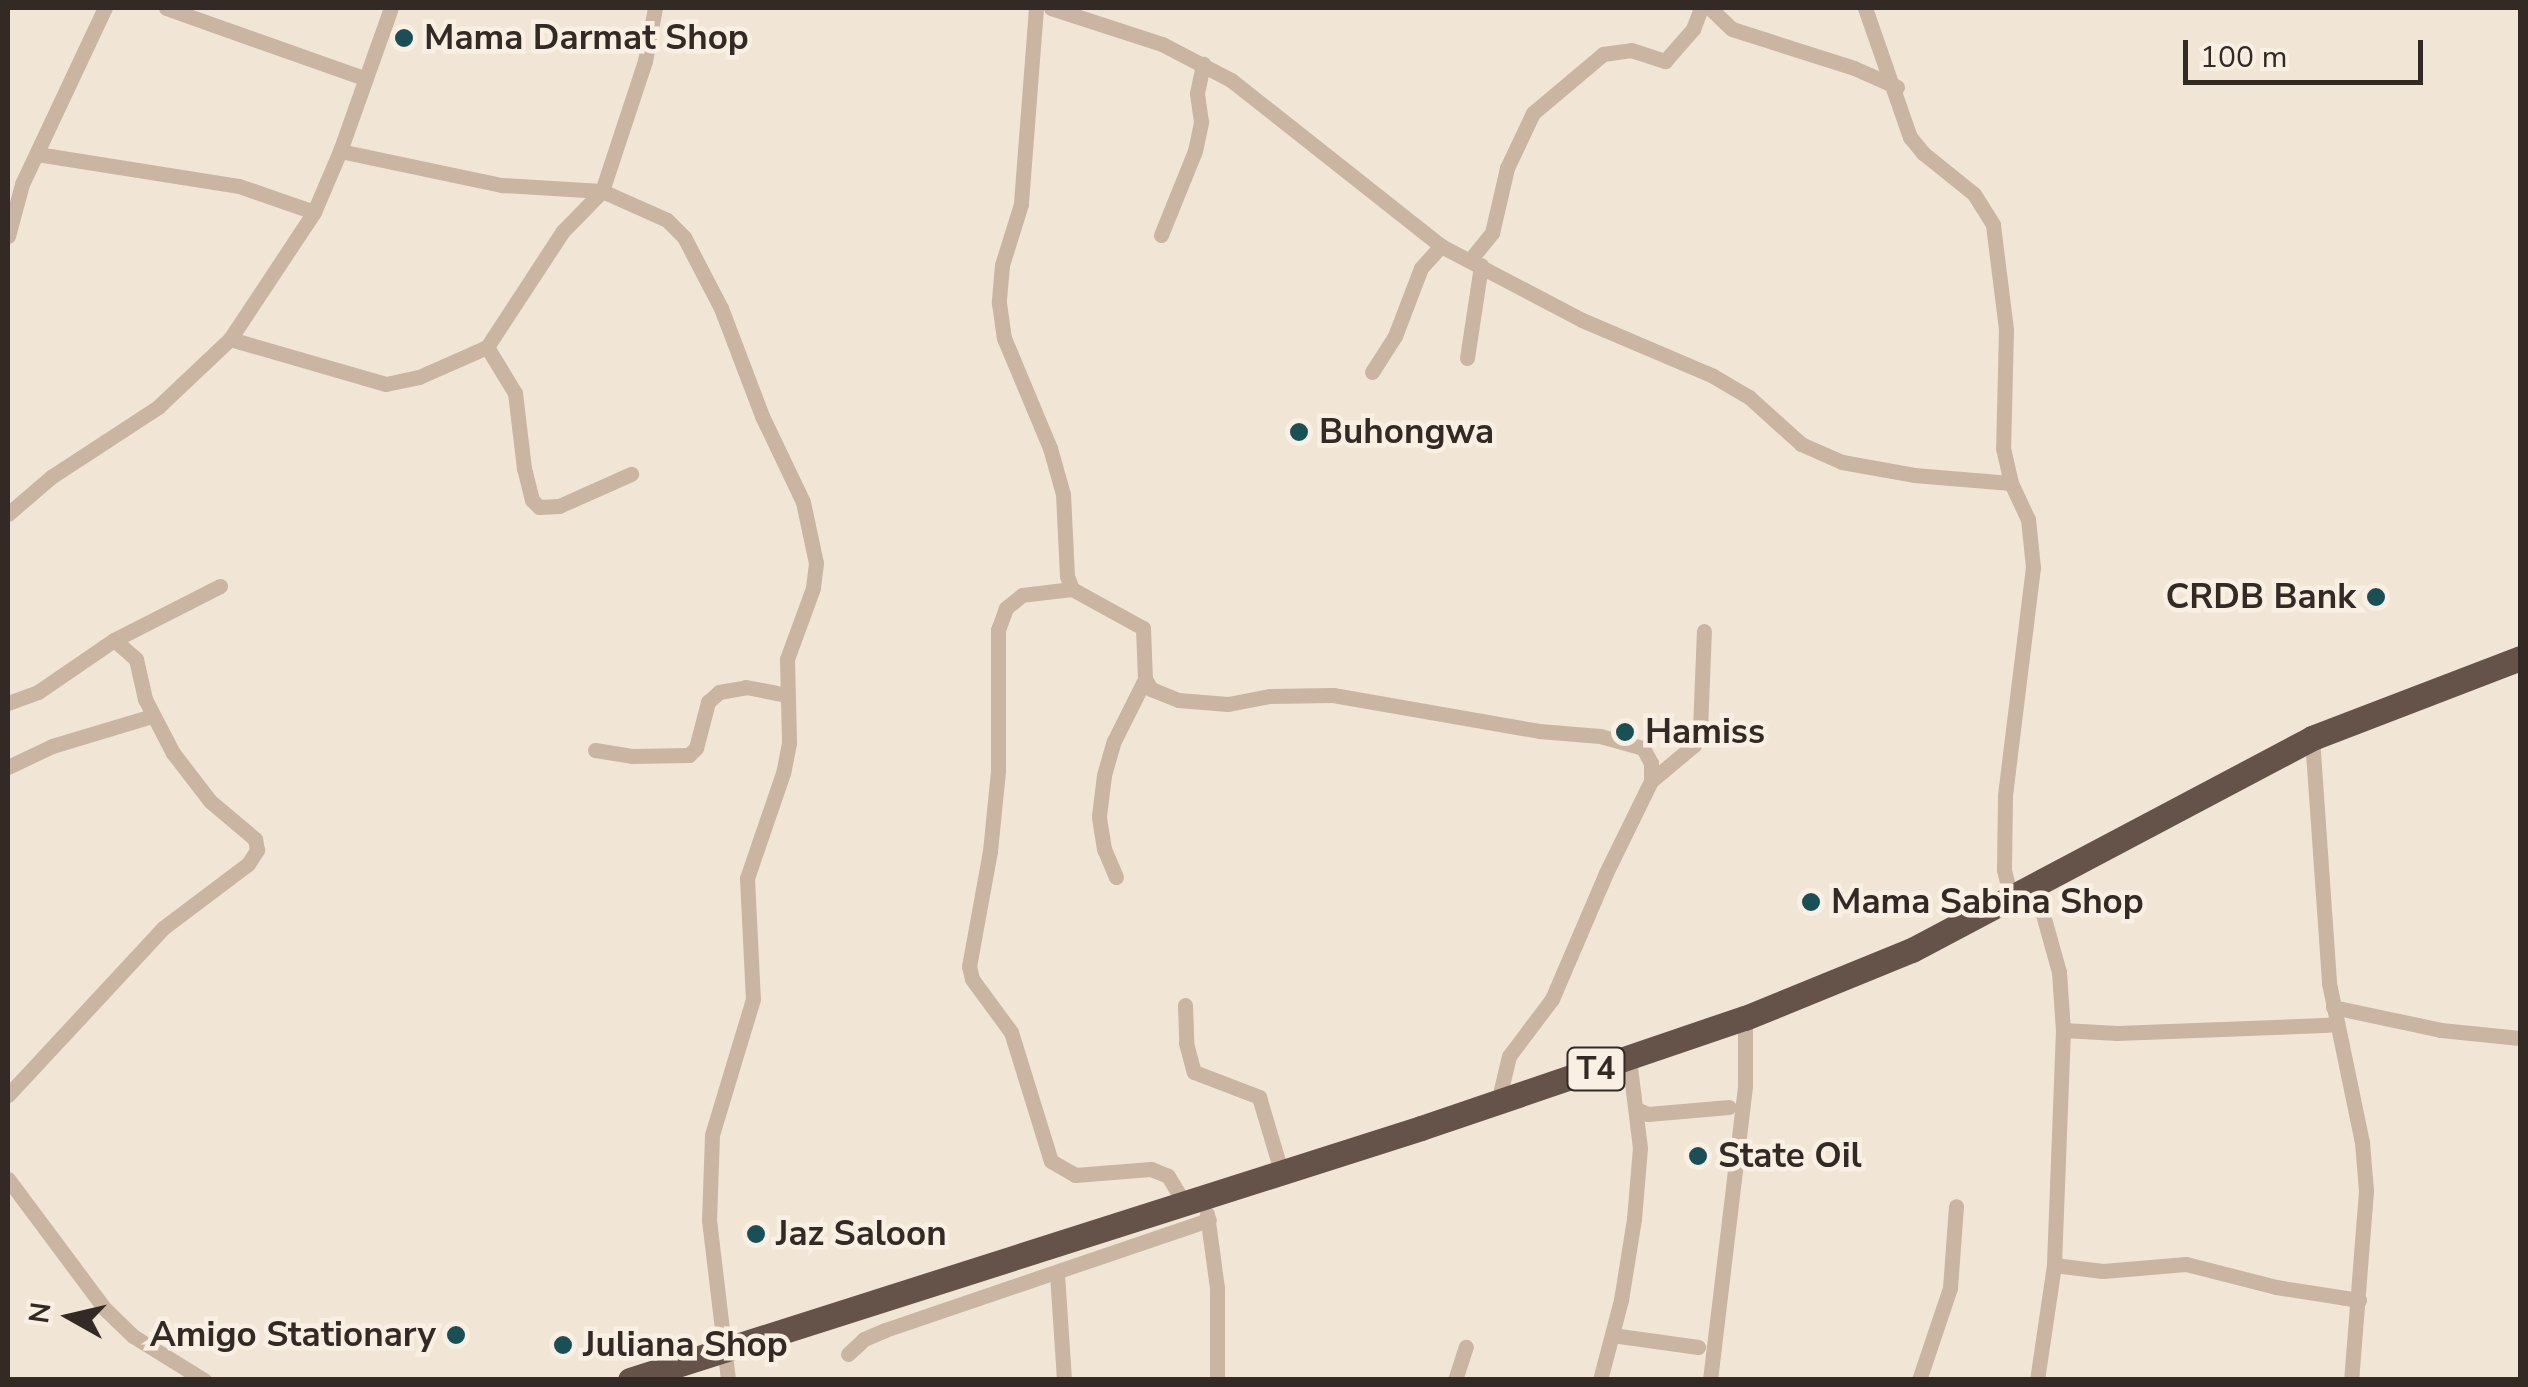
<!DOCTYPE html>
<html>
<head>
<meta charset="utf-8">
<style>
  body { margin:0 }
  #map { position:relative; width:2528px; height:1387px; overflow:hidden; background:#f1e5d6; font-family:"Nunito Sans",sans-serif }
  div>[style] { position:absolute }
  .minor>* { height:15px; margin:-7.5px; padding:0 7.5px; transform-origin:7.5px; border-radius:7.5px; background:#c9b5a2 }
  .trunk>* { height:25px; margin:-12.5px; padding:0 12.5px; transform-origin:12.5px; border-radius:12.5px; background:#655248 }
  .dots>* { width:28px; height:28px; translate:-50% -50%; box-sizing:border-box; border:5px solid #f9efe2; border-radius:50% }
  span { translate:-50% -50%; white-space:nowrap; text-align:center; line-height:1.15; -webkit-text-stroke:9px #f9efe2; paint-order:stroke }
  .shield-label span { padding:2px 8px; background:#f9efe2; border:2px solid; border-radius:8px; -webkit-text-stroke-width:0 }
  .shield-label { font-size:32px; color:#332a25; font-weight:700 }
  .poi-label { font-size:35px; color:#332a25; font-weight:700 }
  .left { translate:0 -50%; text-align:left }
  .right { translate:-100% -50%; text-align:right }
  .frame { position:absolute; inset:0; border:10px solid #332a25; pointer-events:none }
  .north { position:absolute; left:20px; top:1267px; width:100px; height:100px; -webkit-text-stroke:8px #f9efe2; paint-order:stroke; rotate:278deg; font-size:28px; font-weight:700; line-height:40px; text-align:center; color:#332a25 }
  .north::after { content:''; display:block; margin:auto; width:35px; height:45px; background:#332a25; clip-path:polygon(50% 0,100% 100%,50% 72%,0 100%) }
  .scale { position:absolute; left:2183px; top:40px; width:240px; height:45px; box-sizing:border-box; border:5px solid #332a25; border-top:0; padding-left:12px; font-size:30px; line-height:35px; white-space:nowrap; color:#332a25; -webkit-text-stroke:8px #f9efe2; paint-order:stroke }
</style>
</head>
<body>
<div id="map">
  <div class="minor">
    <div style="left:166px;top:8px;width:212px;rotate:19.5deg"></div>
    <div style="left:1036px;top:8px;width:197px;rotate:94.4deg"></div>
    <div style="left:1021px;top:204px;width:64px;rotate:107.3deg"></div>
    <div style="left:1002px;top:265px;width:38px;rotate:95deg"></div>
    <div style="left:999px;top:303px;width:35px;rotate:82deg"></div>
    <div style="left:1004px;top:338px;width:119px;rotate:67.3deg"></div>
    <div style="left:1050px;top:448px;width:48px;rotate:74.2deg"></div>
    <div style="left:1063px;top:494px;width:82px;rotate:87.2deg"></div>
    <div style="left:1067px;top:576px;width:14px;rotate:69deg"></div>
    <div style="left:1072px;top:589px;width:81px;rotate:28.8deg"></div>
    <div style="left:1143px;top:628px;width:51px;rotate:87.8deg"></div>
    <div style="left:1145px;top:679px;width:12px;rotate:59deg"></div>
    <div style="left:1151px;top:689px;width:29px;rotate:22deg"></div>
    <div style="left:1178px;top:700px;width:50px;rotate:4.6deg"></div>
    <div style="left:1228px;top:704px;width:43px;rotate:-10.8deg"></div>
    <div style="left:1270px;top:696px;width:63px;rotate:-0.9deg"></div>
    <div style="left:1333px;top:695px;width:209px;rotate:9.9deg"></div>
    <div style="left:1539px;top:731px;width:61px;rotate:4.7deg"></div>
    <div style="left:1600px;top:736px;width:45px;rotate:15.6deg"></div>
    <div style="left:1643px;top:748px;width:17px;rotate:62deg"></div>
    <div style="left:1651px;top:763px;width:18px;rotate:90deg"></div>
    <div style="left:1651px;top:781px;width:102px;rotate:116.1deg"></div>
    <div style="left:1606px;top:873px;width:137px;rotate:113.2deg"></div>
    <div style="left:1552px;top:999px;width:71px;rotate:127deg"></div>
    <div style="left:1509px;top:1056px;width:47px;rotate:103.4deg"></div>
    <div style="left:1051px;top:8px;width:117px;rotate:18deg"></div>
    <div style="left:1162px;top:44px;width:78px;rotate:27.6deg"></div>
    <div style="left:1231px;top:80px;width:268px;rotate:38.3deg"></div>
    <div style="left:1441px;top:246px;width:159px;rotate:27.7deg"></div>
    <div style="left:1582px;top:320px;width:142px;rotate:23.1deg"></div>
    <div style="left:1713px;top:376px;width:42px;rotate:30.3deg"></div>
    <div style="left:1749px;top:397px;width:70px;rotate:42.1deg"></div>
    <div style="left:1801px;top:444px;width:45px;rotate:23.7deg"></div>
    <div style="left:1842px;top:462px;width:73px;rotate:10.2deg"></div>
    <div style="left:1914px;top:475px;width:97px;rotate:4.7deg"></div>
    <div style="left:2011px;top:483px;width:40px;rotate:65deg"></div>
    <div style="left:2028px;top:519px;width:48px;rotate:84.1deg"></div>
    <div style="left:2033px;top:567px;width:231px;rotate:97deg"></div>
    <div style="left:2005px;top:796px;width:74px;rotate:90.8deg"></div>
    <div style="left:2004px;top:870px;width:29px;rotate:76deg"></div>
    <div style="left:1710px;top:8px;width:30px;rotate:44deg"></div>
    <div style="left:1732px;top:29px;width:128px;rotate:17.7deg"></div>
    <div style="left:1854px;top:68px;width:47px;rotate:23.8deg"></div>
    <div style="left:1865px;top:8px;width:137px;rotate:70.8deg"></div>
    <div style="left:1910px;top:137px;width:21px;rotate:51deg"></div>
    <div style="left:1923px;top:153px;width:65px;rotate:38.8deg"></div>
    <div style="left:1974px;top:194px;width:36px;rotate:58deg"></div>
    <div style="left:1993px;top:225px;width:105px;rotate:82.9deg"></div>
    <div style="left:2006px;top:329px;width:119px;rotate:91.4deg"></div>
    <div style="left:2003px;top:448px;width:36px;rotate:77deg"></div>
    <div style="left:340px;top:151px;width:166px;rotate:11.9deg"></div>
    <div style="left:502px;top:185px;width:100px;rotate:3.4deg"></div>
    <div style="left:602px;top:191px;width:71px;rotate:24deg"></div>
    <div style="left:667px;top:220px;width:24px;rotate:45deg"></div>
    <div style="left:684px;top:237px;width:80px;rotate:62.5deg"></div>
    <div style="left:721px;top:308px;width:116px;rotate:69.2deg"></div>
    <div style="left:762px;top:416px;width:95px;rotate:64.5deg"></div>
    <div style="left:803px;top:502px;width:62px;rotate:78deg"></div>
    <div style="left:816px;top:563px;width:25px;rotate:97deg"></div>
    <div style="left:813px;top:588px;width:76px;rotate:110.1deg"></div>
    <div style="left:787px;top:659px;width:84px;rotate:88.6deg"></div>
    <div style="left:789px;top:743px;width:31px;rotate:101deg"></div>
    <div style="left:783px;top:773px;width:111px;rotate:108.9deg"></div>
    <div style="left:747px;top:878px;width:121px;rotate:87.2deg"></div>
    <div style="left:753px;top:999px;width:142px;rotate:106.8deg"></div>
    <div style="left:712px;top:1135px;width:85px;rotate:92deg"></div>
    <div style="left:709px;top:1220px;width:161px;rotate:83.2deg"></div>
    <div style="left:37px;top:154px;width:205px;rotate:9deg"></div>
    <div style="left:239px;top:186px;width:79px;rotate:19.1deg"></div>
    <div style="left:1161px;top:235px;width:91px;rotate:-68deg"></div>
    <div style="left:1195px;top:151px;width:30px;rotate:-78deg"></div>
    <div style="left:1201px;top:122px;width:29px;rotate:-98deg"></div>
    <div style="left:1197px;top:93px;width:30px;rotate:-78deg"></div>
    <div style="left:8px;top:236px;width:54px;rotate:-74.9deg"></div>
    <div style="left:22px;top:184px;width:195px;rotate:-64.8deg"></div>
    <div style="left:1470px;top:260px;width:35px;rotate:-51deg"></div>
    <div style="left:1492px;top:233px;width:67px;rotate:-77deg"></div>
    <div style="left:1507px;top:168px;width:61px;rotate:-64.7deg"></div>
    <div style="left:1533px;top:113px;width:92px;rotate:-40.1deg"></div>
    <div style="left:1603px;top:54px;width:28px;rotate:-8deg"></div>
    <div style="left:1631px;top:50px;width:36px;rotate:18deg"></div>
    <div style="left:1665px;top:61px;width:43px;rotate:-48.8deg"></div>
    <div style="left:1693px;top:29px;width:22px;rotate:-69deg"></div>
    <div style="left:230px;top:339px;width:162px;rotate:16.1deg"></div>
    <div style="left:386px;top:384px;width:34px;rotate:-12deg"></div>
    <div style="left:419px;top:377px;width:74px;rotate:-23.8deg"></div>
    <div style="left:487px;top:347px;width:139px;rotate:-56.8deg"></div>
    <div style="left:563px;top:231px;width:56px;rotate:-45.7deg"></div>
    <div style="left:602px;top:191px;width:137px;rotate:-71.7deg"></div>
    <div style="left:645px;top:61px;width:54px;rotate:-79.3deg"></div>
    <div style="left:487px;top:347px;width:54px;rotate:58.7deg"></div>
    <div style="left:515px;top:393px;width:76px;rotate:83.2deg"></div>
    <div style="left:524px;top:468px;width:33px;rotate:76deg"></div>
    <div style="left:532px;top:500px;width:10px;rotate:45deg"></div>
    <div style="left:539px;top:507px;width:20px;rotate:-3deg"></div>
    <div style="left:559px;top:506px;width:79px;rotate:-24deg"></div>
    <div style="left:1467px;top:358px;width:94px;rotate:-81.4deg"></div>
    <div style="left:1372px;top:372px;width:43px;rotate:-57.4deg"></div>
    <div style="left:1395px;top:336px;width:73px;rotate:-69.1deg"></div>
    <div style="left:1421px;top:268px;width:30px;rotate:-48deg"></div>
    <div style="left:8px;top:514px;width:57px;rotate:-40.7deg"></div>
    <div style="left:51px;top:477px;width:128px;rotate:-33.2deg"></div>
    <div style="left:158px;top:407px;width:99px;rotate:-43.4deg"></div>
    <div style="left:230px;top:339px;width:152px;rotate:-56.5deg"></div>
    <div style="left:314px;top:212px;width:66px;rotate:-66.9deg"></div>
    <div style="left:340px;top:151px;width:152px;rotate:-70.4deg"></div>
    <div style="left:1072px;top:589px;width:50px;rotate:173.2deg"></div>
    <div style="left:1022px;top:595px;width:21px;rotate:141deg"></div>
    <div style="left:1006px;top:608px;width:23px;rotate:110deg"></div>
    <div style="left:998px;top:630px;width:141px;rotate:90deg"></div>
    <div style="left:998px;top:771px;width:80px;rotate:95.7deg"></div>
    <div style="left:990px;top:851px;width:117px;rotate:100.3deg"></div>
    <div style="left:969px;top:966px;width:13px;rotate:77deg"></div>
    <div style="left:972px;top:979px;width:66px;rotate:53.7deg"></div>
    <div style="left:1011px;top:1032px;width:135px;rotate:72.8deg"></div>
    <div style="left:1051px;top:1161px;width:28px;rotate:30deg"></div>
    <div style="left:1075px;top:1175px;width:76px;rotate:-4.5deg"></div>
    <div style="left:1151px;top:1169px;width:18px;rotate:22deg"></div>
    <div style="left:1168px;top:1176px;width:29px;rotate:59deg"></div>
    <div style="left:8px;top:703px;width:32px;rotate:-20deg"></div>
    <div style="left:38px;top:692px;width:92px;rotate:-34.4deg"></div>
    <div style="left:114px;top:640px;width:119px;rotate:-27deg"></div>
    <div style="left:2312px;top:738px;width:246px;rotate:86deg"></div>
    <div style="left:2329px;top:983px;width:162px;rotate:78.3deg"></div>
    <div style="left:2362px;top:1142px;width:49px;rotate:85.3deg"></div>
    <div style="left:2366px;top:1191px;width:190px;rotate:94.5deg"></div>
    <div style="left:595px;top:750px;width:37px;rotate:9deg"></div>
    <div style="left:632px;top:756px;width:57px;rotate:-1deg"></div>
    <div style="left:689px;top:755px;width:10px;rotate:-45deg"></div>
    <div style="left:696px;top:748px;width:48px;rotate:-75.4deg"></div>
    <div style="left:708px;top:702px;width:15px;rotate:-42deg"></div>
    <div style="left:719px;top:692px;width:27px;rotate:-10deg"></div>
    <div style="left:746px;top:687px;width:42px;rotate:11deg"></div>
    <div style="left:8px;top:767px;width:49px;rotate:-25.5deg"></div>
    <div style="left:52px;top:746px;width:104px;rotate:-16.7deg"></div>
    <div style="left:1651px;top:781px;width:56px;rotate:-39.9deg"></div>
    <div style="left:1694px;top:745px;width:17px;rotate:-69deg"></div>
    <div style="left:1700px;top:729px;width:98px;rotate:-87.7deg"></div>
    <div style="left:1116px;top:877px;width:30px;rotate:-113deg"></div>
    <div style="left:1104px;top:849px;width:33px;rotate:-99deg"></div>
    <div style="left:1099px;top:816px;width:41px;rotate:-83deg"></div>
    <div style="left:1104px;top:775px;width:35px;rotate:-74deg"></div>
    <div style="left:1114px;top:741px;width:69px;rotate:-63.4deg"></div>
    <div style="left:2035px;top:886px;width:89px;rotate:74.4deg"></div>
    <div style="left:2059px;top:972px;width:58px;rotate:86.1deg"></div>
    <div style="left:2063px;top:1030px;width:235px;rotate:92.2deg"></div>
    <div style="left:2054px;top:1265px;width:116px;rotate:98.4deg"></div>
    <div style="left:1185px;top:1005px;width:38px;rotate:88deg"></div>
    <div style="left:1186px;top:1043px;width:30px;rotate:75deg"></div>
    <div style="left:1194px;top:1072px;width:70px;rotate:21deg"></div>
    <div style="left:1259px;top:1097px;width:77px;rotate:73.4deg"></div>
    <div style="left:2333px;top:1007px;width:110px;rotate:12deg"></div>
    <div style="left:2441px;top:1030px;width:79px;rotate:5.8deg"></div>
    <div style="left:2063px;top:1030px;width:54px;rotate:3.2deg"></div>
    <div style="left:2117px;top:1033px;width:212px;rotate:-2.2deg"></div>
    <div style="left:8px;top:1095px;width:228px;rotate:-47.1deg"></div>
    <div style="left:163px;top:928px;width:106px;rotate:-37deg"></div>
    <div style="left:248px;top:864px;width:17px;rotate:-57deg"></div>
    <div style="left:257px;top:850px;width:11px;rotate:-100deg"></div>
    <div style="left:255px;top:839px;width:59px;rotate:-139.8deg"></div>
    <div style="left:210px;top:801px;width:61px;rotate:-127.6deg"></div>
    <div style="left:173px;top:753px;width:61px;rotate:-117.4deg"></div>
    <div style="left:145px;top:699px;width:41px;rotate:-102.7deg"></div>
    <div style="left:136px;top:659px;width:29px;rotate:-139deg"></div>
    <div style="left:1636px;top:1109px;width:13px;rotate:23deg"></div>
    <div style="left:1648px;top:1114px;width:81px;rotate:-4.9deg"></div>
    <div style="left:8px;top:1179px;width:162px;rotate:53.3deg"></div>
    <div style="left:105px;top:1309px;width:39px;rotate:44deg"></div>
    <div style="left:133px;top:1336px;width:84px;rotate:31.8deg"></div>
    <div style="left:1207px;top:1214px;width:75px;rotate:82.3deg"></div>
    <div style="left:1217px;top:1288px;width:92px;rotate:90deg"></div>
    <div style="left:2054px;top:1265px;width:49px;rotate:7deg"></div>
    <div style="left:2103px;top:1271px;width:83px;rotate:-4.8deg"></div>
    <div style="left:2186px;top:1264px;width:93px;rotate:14.3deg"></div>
    <div style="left:2276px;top:1287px;width:84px;rotate:8.9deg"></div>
    <div style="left:1057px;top:1274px;width:106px;rotate:86.2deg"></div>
    <div style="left:1612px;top:1335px;width:87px;rotate:7.9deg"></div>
    <div style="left:848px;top:1354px;width:22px;rotate:-43deg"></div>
    <div style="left:864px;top:1339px;width:23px;rotate:-23deg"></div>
    <div style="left:885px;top:1330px;width:342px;rotate:-18.8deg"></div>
    <div style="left:1455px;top:1380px;width:35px;rotate:-72deg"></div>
    <div style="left:1600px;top:1380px;width:83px;rotate:-75.3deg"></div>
    <div style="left:1621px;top:1300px;width:82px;rotate:-80.9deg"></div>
    <div style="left:1634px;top:1219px;width:71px;rotate:-85.2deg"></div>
    <div style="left:1640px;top:1148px;width:91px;rotate:-97deg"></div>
    <div style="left:1710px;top:1380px;width:296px;rotate:-83.2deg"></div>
    <div style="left:1745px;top:1086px;width:68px;rotate:-90deg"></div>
    <div style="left:1919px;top:1380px;width:97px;rotate:-71.4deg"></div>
    <div style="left:1950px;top:1288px;width:82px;rotate:-85.8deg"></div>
  </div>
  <div class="trunk">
    <div style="left:630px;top:1380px;width:830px;rotate:-17.67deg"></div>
    <div style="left:1421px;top:1128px;width:342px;rotate:-18.8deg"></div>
    <div style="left:1745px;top:1018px;width:180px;rotate:-22.2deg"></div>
    <div style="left:1912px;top:950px;width:453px;rotate:-27.9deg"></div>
    <div style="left:2312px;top:738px;width:223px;rotate:-21deg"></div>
  </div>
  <div class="dots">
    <div style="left:404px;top:38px;background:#1a4f55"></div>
    <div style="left:1299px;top:432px;background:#1a4f55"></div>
    <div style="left:2376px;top:597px;background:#1a4f55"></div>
    <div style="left:1625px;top:732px;background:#1a4f55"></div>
    <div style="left:1811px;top:902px;background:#1a4f55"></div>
    <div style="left:1698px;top:1156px;background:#1a4f55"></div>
    <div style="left:756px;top:1234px;background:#1a4f55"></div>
    <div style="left:456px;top:1335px;background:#1a4f55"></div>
    <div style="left:563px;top:1345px;background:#1a4f55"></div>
  </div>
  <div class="shield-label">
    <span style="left:1596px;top:1069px">T4</span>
  </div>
  <div class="poi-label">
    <span class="left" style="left:424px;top:38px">Mama Darmat Shop</span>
    <span class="left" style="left:1319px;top:432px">Buhongwa</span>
    <span class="right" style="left:2356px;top:597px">CRDB Bank</span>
    <span class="left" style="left:1645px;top:732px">Hamiss</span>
    <span class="left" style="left:1831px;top:902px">Mama Sabina Shop</span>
    <span class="left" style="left:1718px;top:1156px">State Oil</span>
    <span class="left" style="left:776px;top:1234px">Jaz Saloon</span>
    <span class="right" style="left:436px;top:1335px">Amigo Stationary</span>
    <span class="left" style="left:583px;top:1345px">Juliana Shop</span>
  </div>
  <div class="frame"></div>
  <div class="north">N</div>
  <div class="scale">100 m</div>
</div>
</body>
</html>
